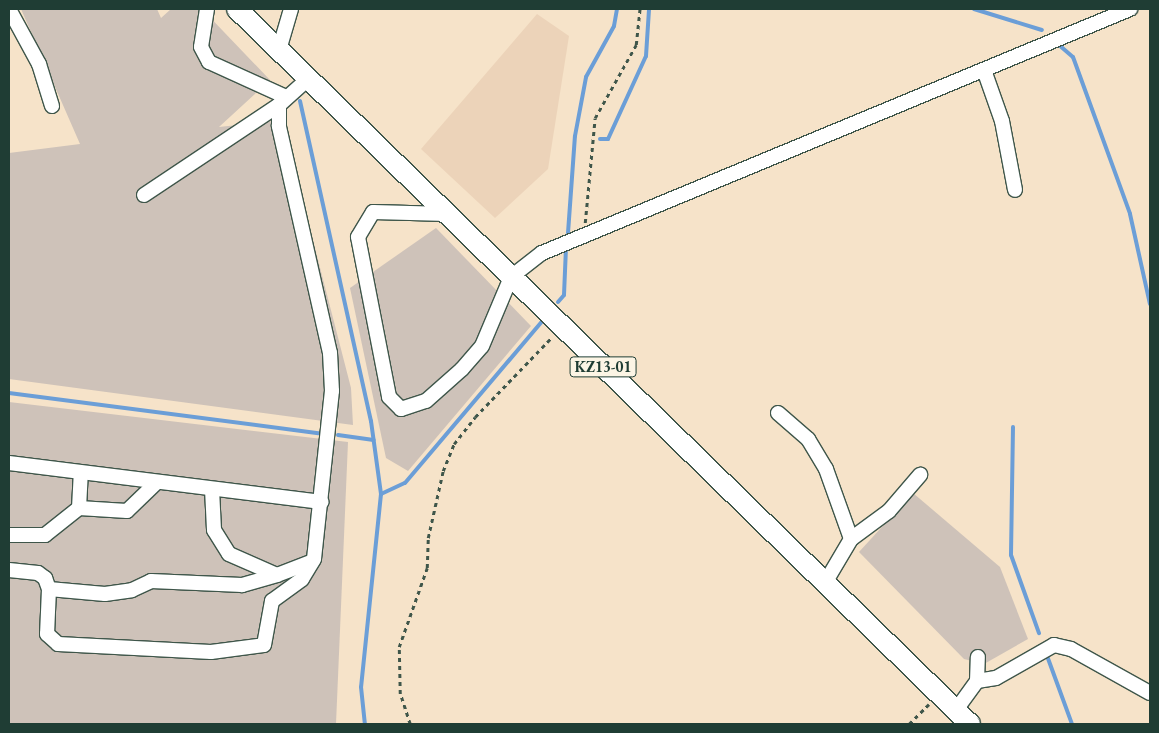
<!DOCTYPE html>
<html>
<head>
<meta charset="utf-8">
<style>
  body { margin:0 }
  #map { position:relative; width:1159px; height:733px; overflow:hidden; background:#f6e3c9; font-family:"EB Garamond",serif }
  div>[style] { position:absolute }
  .built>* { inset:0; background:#ecd3b9 }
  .industrial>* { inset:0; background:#cec2b9 }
  .stream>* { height:4px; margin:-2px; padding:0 2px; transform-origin:2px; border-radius:2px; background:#6b9ed7 }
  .path>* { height:2.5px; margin-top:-1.25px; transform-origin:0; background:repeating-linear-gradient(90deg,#3f564a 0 4px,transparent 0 8px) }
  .roads { filter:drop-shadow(1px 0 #3f564a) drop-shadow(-1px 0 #3f564a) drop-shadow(0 1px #3f564a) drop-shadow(0 -1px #3f564a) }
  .minor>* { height:14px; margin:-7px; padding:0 7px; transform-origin:7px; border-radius:7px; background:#fff }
  .highway>* { height:20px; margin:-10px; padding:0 10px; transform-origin:10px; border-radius:10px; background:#fff }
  span { translate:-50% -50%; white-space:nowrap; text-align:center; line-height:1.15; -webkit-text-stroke:5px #fcf5e5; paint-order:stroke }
  .shield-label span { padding:1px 4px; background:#fcf5e5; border:1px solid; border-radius:4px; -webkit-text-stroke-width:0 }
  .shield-label { font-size:15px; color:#1f3d34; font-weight:700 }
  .frame { position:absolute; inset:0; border:10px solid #1f3d34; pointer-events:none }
</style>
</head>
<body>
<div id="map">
  <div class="built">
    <div style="clip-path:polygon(537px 14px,569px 36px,548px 169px,495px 218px,421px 149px)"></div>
  </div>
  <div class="industrial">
    <div style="clip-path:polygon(21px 9px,157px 9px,161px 18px,171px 9px,202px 9px,270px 80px,219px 127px,282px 120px,351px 388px,353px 425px,9px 379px,9px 153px,80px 144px)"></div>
    <div style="clip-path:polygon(436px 228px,531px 326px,408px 471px,386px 458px,350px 288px)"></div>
    <div style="clip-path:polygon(9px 402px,348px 442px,336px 724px,9px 724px)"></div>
    <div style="clip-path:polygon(913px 493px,1000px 567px,1028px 639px,984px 664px,964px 659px,859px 552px)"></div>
  </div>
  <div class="stream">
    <div style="left:974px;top:9px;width:71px;rotate:17.2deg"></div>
    <div style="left:1059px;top:45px;width:18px;rotate:41deg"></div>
    <div style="left:1073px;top:57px;width:167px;rotate:70deg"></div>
    <div style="left:1130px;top:214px;width:92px;rotate:77.5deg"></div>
    <div style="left:300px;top:101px;width:328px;rotate:77.5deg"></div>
    <div style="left:371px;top:421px;width:74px;rotate:82.2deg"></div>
    <div style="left:381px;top:494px;width:194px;rotate:95.9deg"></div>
    <div style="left:361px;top:687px;width:37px;rotate:84deg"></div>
    <div style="left:600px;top:139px;width:8px"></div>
    <div style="left:608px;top:139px;width:91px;rotate:-65.4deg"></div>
    <div style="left:646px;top:56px;width:47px;rotate:-86.3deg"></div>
    <div style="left:568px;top:233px;width:97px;rotate:-85.9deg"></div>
    <div style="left:575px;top:136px;width:60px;rotate:-79.4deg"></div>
    <div style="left:586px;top:77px;width:58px;rotate:-61.2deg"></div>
    <div style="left:614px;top:26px;width:17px;rotate:-80deg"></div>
    <div style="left:558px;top:302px;width:9px;rotate:-49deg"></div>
    <div style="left:564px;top:295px;width:47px;rotate:-87.6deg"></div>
    <div style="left:9px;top:393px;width:312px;rotate:7.4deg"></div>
    <div style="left:1013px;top:427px;width:128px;rotate:90.9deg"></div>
    <div style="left:1011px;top:555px;width:83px;rotate:70.3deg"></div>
    <div style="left:338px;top:435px;width:36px;rotate:8deg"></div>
    <div style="left:381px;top:494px;width:26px;rotate:-25deg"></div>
    <div style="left:405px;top:483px;width:214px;rotate:-49.7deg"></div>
    <div style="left:1046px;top:653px;width:76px;rotate:69.9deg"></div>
  </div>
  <div class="path">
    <div style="left:585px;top:223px;width:105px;rotate:-84.6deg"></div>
    <div style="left:595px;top:118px;width:84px;rotate:-60.7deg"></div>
    <div style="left:636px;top:45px;width:36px;rotate:-84deg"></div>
    <div style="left:410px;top:724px;width:32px;rotate:-108deg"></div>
    <div style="left:400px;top:694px;width:47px;rotate:-91.2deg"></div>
    <div style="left:399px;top:647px;width:84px;rotate:-70.5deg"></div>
    <div style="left:427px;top:568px;width:30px;rotate:-88deg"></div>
    <div style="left:428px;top:538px;width:69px;rotate:-77.4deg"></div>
    <div style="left:443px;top:471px;width:29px;rotate:-68deg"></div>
    <div style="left:454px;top:444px;width:34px;rotate:-52deg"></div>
    <div style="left:475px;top:417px;width:111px;rotate:-46.1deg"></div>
    <div style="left:909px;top:724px;width:28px;rotate:-45deg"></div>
  </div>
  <div class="roads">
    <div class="minor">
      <div style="left:9px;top:9px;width:63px;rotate:61.4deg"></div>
      <div style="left:39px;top:64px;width:44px;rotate:72.8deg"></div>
      <div style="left:207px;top:9px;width:38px;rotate:99deg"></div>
      <div style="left:201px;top:47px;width:17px;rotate:62deg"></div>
      <div style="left:209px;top:62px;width:85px;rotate:24.4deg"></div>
      <div style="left:279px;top:50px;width:43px;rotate:-73.7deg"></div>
      <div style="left:984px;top:70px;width:54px;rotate:70.6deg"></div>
      <div style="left:1002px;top:121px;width:70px;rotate:79.3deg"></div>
      <div style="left:144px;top:195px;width:162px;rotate:-33.7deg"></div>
      <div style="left:279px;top:105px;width:40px;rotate:-42deg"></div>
      <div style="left:447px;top:214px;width:74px;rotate:-178.5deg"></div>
      <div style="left:373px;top:212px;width:29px;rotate:121deg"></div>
      <div style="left:358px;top:237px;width:163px;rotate:79deg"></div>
      <div style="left:389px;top:397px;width:17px;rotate:45deg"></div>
      <div style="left:401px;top:409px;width:26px;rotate:-18deg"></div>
      <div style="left:426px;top:401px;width:48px;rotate:-41.6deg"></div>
      <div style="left:462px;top:369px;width:30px;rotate:-49deg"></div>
      <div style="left:482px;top:346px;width:75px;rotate:-67.2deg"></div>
      <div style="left:511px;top:277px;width:39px;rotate:-38deg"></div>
      <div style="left:542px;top:253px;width:637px;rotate:-22.54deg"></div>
      <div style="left:778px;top:413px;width:40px;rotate:41deg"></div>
      <div style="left:808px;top:439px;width:35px;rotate:59deg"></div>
      <div style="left:826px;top:469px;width:74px;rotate:70.3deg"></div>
      <div style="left:9px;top:463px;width:315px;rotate:7.1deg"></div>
      <div style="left:212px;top:489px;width:41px;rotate:87.2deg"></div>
      <div style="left:214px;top:530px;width:28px;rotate:58deg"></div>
      <div style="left:229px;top:554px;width:52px;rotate:23.6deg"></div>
      <div style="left:277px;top:575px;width:36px;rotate:-21deg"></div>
      <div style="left:79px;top:508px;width:34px;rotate:-87deg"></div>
      <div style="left:9px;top:535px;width:36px"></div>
      <div style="left:45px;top:535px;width:43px;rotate:-38.5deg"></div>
      <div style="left:79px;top:508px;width:48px;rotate:3.6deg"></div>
      <div style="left:127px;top:511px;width:40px;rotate:-44deg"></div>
      <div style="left:9px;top:570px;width:29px;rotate:6deg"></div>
      <div style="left:38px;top:573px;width:9px;rotate:36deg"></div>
      <div style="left:45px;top:578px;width:12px;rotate:70deg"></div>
      <div style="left:49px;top:589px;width:45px;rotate:92.5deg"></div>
      <div style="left:47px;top:634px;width:15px;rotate:42deg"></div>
      <div style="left:58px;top:644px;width:153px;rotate:3deg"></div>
      <div style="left:211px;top:652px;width:53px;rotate:-7.5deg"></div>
      <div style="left:264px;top:645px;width:45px;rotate:-79.7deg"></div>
      <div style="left:272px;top:601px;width:37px;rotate:-36deg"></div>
      <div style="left:302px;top:579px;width:23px;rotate:-59deg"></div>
      <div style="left:314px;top:559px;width:169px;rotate:-83.9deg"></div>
      <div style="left:332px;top:391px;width:38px;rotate:-93deg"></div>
      <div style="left:330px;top:353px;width:233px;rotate:-102.7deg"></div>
      <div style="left:279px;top:126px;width:21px;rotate:-90deg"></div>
      <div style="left:825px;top:583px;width:51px;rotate:-59.4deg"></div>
      <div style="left:851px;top:539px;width:47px;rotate:-36.4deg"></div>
      <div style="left:889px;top:511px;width:48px;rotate:-49.3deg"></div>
      <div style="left:49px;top:589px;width:56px;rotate:5.1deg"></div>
      <div style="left:105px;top:594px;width:27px;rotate:-8deg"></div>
      <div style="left:132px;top:590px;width:21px;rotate:-25deg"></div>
      <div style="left:151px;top:581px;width:91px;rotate:2.5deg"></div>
      <div style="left:242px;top:585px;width:36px;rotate:-16deg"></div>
      <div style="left:977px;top:681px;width:19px;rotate:-9deg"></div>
      <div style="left:996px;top:678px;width:67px;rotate:-29.6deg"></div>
      <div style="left:1054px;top:645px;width:17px;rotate:13deg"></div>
      <div style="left:1071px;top:649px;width:90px;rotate:29.1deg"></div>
      <div style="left:956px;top:710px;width:36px;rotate:-54deg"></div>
      <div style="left:977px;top:681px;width:24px;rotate:-88deg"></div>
    </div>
    <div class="highway">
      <div style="left:237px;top:9px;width:1024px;rotate:44.29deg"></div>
    </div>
  </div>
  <div class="shield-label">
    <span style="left:603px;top:367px">KZ13-01</span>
  </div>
  <div class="frame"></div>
</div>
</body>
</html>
